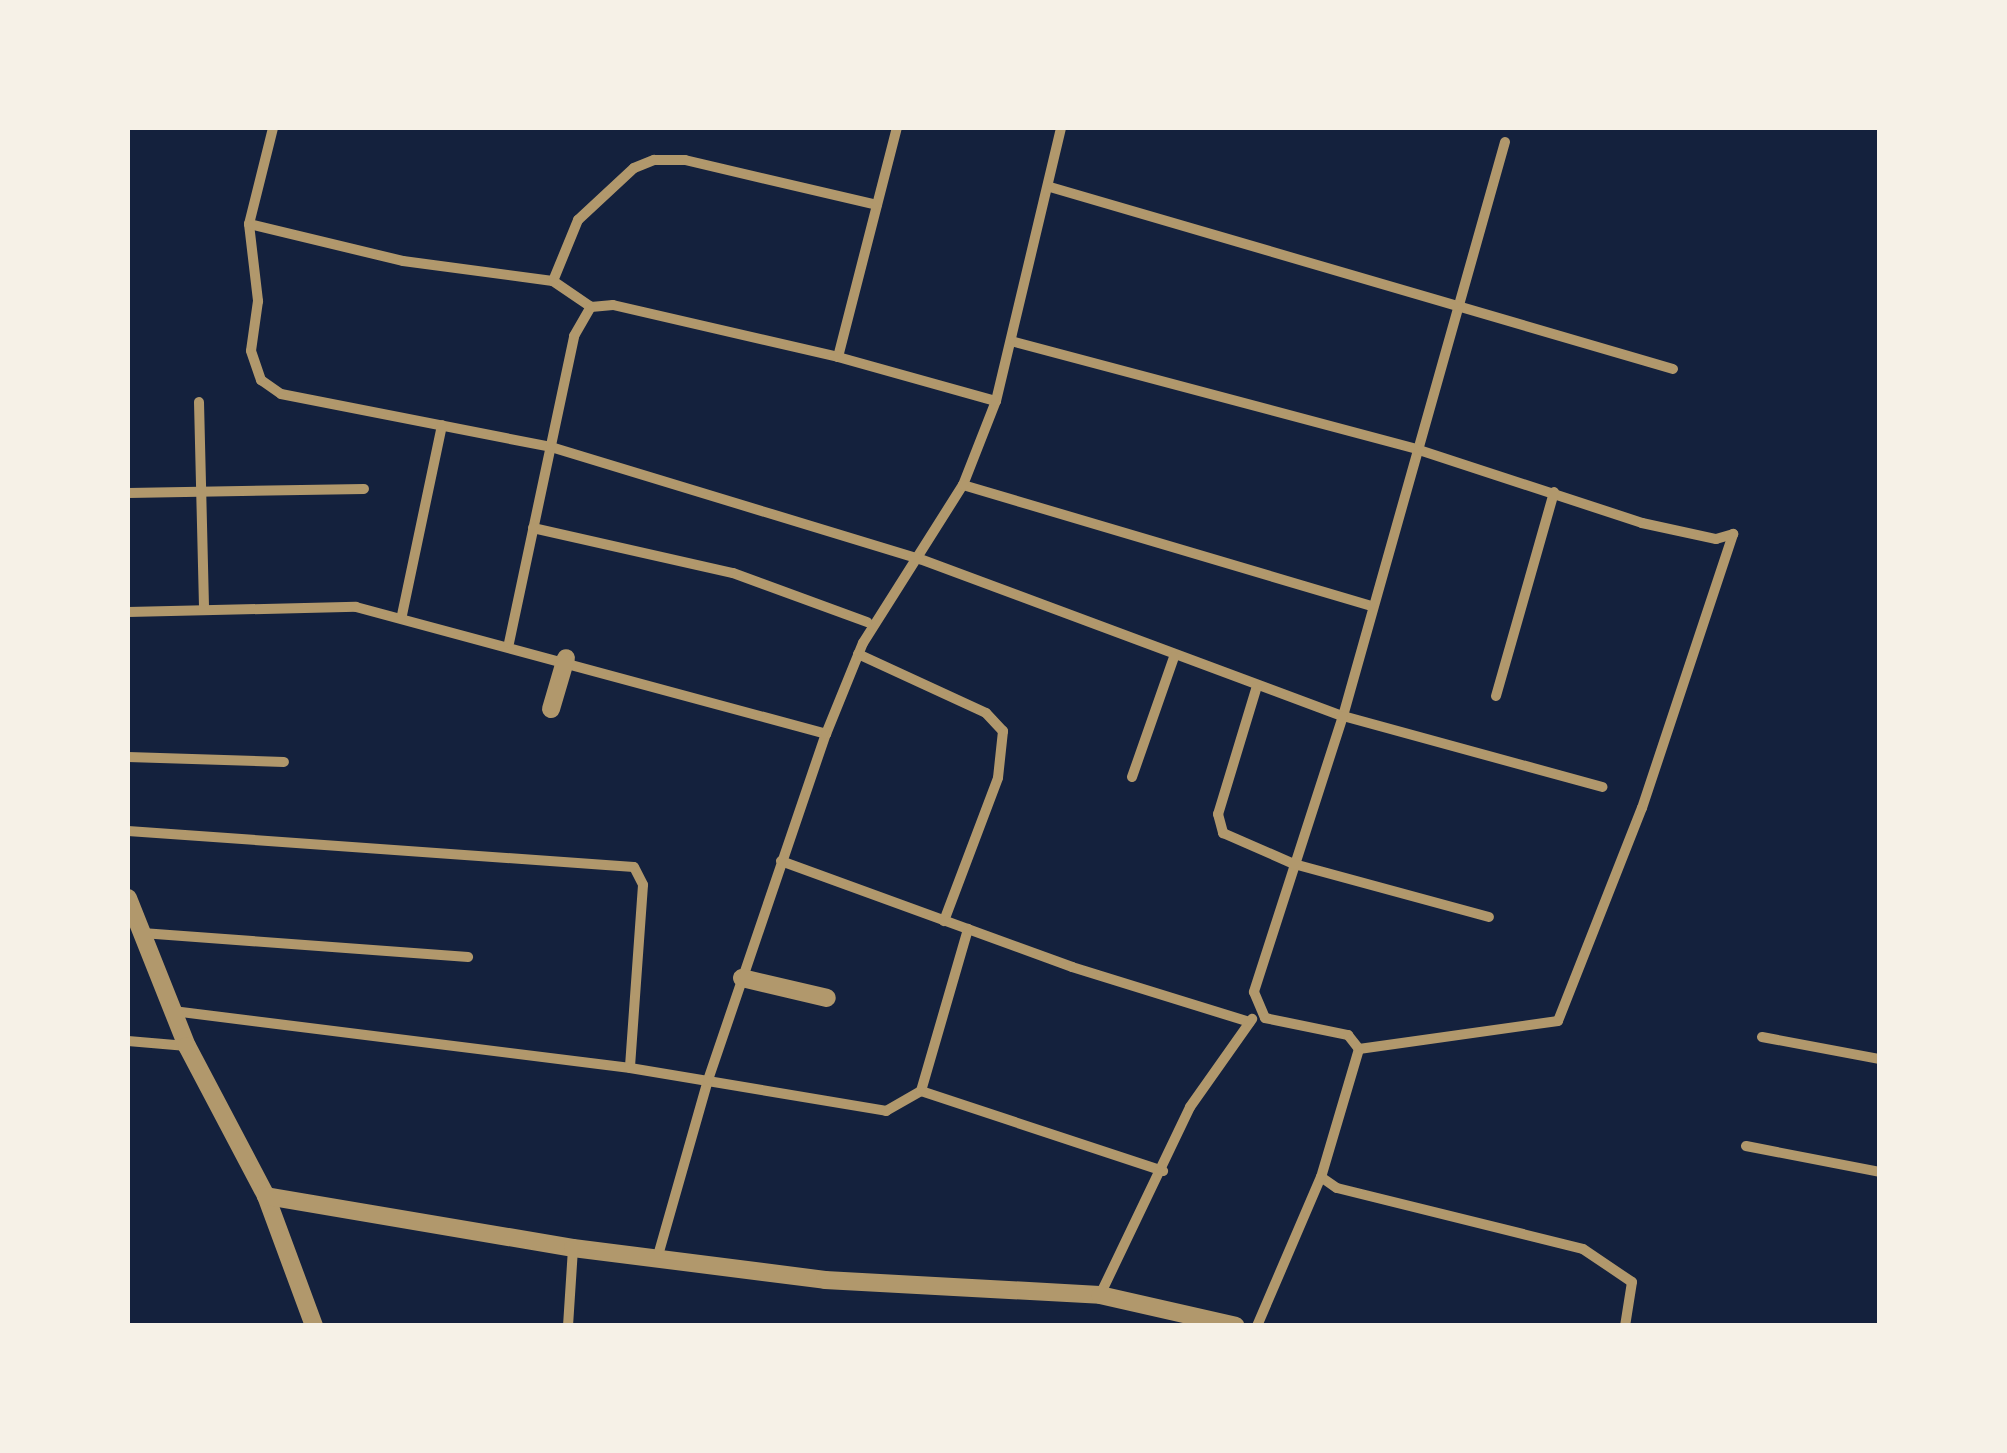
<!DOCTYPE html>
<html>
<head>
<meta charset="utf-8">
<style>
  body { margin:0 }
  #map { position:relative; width:2007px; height:1453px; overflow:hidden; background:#14213d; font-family:"Source Sans 3",sans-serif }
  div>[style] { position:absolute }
  .minor>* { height:10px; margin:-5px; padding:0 5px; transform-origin:5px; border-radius:5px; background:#b1986c }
  .tertiary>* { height:18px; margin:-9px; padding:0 9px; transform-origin:9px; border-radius:9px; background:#b1986c }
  span { translate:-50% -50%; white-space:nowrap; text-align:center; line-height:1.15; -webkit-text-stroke:10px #f6f1e7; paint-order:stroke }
  .frame { position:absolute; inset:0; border:130px solid #f6f1e7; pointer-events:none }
</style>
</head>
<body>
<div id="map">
  <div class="minor">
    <div style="left:273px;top:128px;width:99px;rotate:104deg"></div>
    <div style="left:249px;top:224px;width:78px;rotate:83.3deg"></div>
    <div style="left:258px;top:301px;width:50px;rotate:98deg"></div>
    <div style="left:251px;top:351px;width:31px;rotate:71deg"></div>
    <div style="left:261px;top:380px;width:24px;rotate:35deg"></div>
    <div style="left:281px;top:394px;width:275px;rotate:11.1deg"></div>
    <div style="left:551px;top:447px;width:386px;rotate:16.9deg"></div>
    <div style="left:920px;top:559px;width:451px;rotate:20.4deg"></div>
    <div style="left:1343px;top:716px;width:269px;rotate:15.3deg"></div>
    <div style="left:1505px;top:142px;width:596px;rotate:105.76deg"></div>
    <div style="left:1343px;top:716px;width:290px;rotate:107.9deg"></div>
    <div style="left:1254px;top:992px;width:28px;rotate:67deg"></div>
    <div style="left:1265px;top:1018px;width:85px;rotate:11.6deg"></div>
    <div style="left:1348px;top:1035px;width:18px;rotate:52deg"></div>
    <div style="left:1359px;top:1049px;width:134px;rotate:106.5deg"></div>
    <div style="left:1321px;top:1177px;width:19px;rotate:35deg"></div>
    <div style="left:1337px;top:1188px;width:253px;rotate:13.9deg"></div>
    <div style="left:1583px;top:1249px;width:59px;rotate:34deg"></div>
    <div style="left:1632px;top:1282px;width:45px;rotate:99deg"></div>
    <div style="left:1050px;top:187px;width:649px;rotate:16.28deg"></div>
    <div style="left:249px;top:224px;width:158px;rotate:13.5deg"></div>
    <div style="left:403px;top:261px;width:151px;rotate:7.6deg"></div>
    <div style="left:553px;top:281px;width:46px;rotate:34.4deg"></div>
    <div style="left:553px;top:281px;width:66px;rotate:-67.7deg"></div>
    <div style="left:578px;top:220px;width:76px;rotate:-42.9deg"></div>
    <div style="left:634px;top:168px;width:22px;rotate:-22deg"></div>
    <div style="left:654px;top:160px;width:31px"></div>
    <div style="left:685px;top:160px;width:197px;rotate:13.2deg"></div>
    <div style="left:1011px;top:341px;width:419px;rotate:14.9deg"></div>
    <div style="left:1416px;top:449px;width:238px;rotate:18.1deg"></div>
    <div style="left:1642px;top:523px;width:76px;rotate:12.2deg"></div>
    <div style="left:1716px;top:539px;width:18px;rotate:-16deg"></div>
    <div style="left:838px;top:357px;width:236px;rotate:-75.6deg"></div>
    <div style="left:199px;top:402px;width:206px;rotate:88.6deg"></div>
    <div style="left:963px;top:485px;width:426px;rotate:16.5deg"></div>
    <div style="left:128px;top:493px;width:236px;rotate:-1deg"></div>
    <div style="left:533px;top:528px;width:205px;rotate:12.7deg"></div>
    <div style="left:733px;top:573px;width:143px;rotate:20.1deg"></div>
    <div style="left:128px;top:612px;width:228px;rotate:-1.3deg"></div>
    <div style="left:356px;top:607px;width:487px;rotate:15.1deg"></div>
    <div style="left:402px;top:615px;width:194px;rotate:-78.1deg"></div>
    <div style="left:509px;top:643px;width:314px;rotate:-78deg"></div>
    <div style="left:574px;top:336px;width:34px;rotate:-60deg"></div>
    <div style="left:591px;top:307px;width:22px;rotate:-5deg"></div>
    <div style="left:613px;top:305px;width:231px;rotate:13deg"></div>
    <div style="left:838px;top:357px;width:164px;rotate:15.6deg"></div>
    <div style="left:858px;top:654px;width:141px;rotate:24.7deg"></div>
    <div style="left:986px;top:713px;width:25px;rotate:47deg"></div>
    <div style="left:1003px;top:731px;width:47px;rotate:96.1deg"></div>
    <div style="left:998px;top:778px;width:153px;rotate:110.7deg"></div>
    <div style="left:1257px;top:686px;width:134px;rotate:106.9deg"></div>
    <div style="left:1218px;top:814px;width:20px;rotate:75deg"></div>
    <div style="left:1223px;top:833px;width:77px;rotate:23.6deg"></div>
    <div style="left:1294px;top:864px;width:202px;rotate:15.2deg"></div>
    <div style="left:1496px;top:696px;width:212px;rotate:-74.1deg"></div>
    <div style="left:128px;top:757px;width:156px;rotate:1.8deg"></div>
    <div style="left:1132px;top:777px;width:127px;rotate:-70.7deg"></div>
    <div style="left:128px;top:831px;width:507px;rotate:4.07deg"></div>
    <div style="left:634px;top:867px;width:20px;rotate:63deg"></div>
    <div style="left:643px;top:885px;width:183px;rotate:94.1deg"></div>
    <div style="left:781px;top:861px;width:310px;rotate:20deg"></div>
    <div style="left:1072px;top:967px;width:186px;rotate:17.2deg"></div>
    <div style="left:142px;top:933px;width:327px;rotate:4.2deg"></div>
    <div style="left:173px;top:1011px;width:461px;rotate:7.1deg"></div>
    <div style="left:630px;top:1068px;width:260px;rotate:9.5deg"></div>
    <div style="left:886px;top:1111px;width:40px;rotate:-29.7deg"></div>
    <div style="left:921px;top:1091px;width:169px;rotate:-73.8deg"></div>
    <div style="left:1762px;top:1037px;width:120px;rotate:10.6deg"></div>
    <div style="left:128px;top:1041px;width:59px;rotate:4.8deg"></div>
    <div style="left:1359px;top:1049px;width:201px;rotate:-8deg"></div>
    <div style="left:1558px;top:1021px;width:229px;rotate:-68.5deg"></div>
    <div style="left:1642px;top:808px;width:289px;rotate:-71.6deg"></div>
    <div style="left:921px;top:1091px;width:255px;rotate:18.3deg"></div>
    <div style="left:1746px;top:1146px;width:136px;rotate:11deg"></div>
    <div style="left:657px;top:1259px;width:186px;rotate:-74.1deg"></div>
    <div style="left:708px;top:1080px;width:366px;rotate:-71.2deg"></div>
    <div style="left:826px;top:734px;width:98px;rotate:-67.9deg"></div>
    <div style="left:863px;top:643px;width:187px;rotate:-57.7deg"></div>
    <div style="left:963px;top:485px;width:90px;rotate:-68.6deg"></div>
    <div style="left:996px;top:401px;width:281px;rotate:-76.6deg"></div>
    <div style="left:1100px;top:1295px;width:208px;rotate:-64.4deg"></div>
    <div style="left:1190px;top:1107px;width:108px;rotate:-54.8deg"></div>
    <div style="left:568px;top:1326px;width:78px;rotate:-86.3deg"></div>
    <div style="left:1257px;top:1326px;width:162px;rotate:-66.8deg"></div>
  </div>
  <div class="tertiary">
    <div style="left:551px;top:709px;width:53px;rotate:-73.6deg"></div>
    <div style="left:128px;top:898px;width:159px;rotate:68.3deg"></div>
    <div style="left:187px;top:1046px;width:170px;rotate:62.2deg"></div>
    <div style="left:266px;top:1196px;width:139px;rotate:69.7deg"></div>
    <div style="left:742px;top:978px;width:87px;rotate:13.2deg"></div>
    <div style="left:266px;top:1196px;width:311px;rotate:9.6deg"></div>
    <div style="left:573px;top:1248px;width:254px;rotate:7.2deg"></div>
    <div style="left:825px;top:1280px;width:275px;rotate:3.1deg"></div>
    <div style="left:1100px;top:1295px;width:139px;rotate:12.8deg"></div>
  </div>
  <div class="frame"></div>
</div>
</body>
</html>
